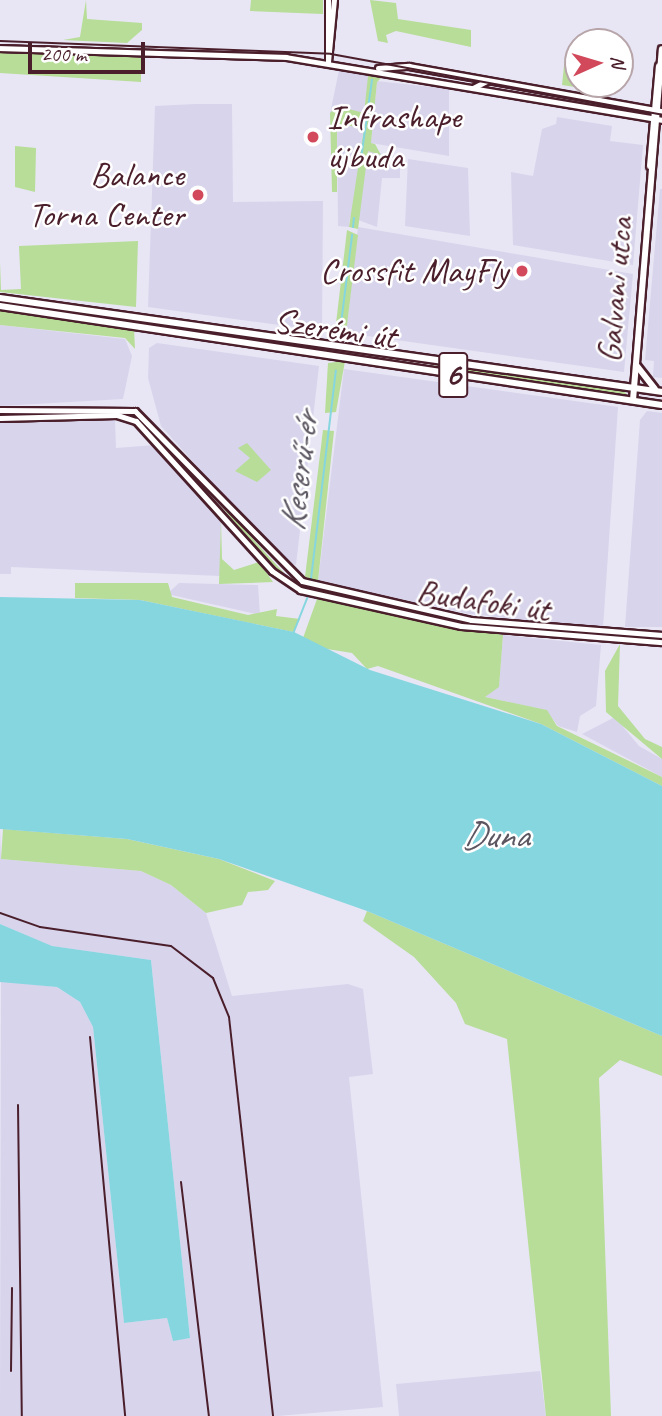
<!DOCTYPE html>
<html>
<head>
<meta charset="utf-8">
<style>
  body { margin:0 }
  #map { position:relative; width:662px; height:1416px; overflow:hidden; background:#e8e6f4; font-family:Caveat,sans-serif }
  div>[style] { position:absolute }
  .built>* { inset:0; background:#d8d4ec }
  .green>* { inset:0; background:#b7dd98 }
  .water>* { inset:0; background:#86d6e0 }
  .stream>* { height:2px; margin:-1px; padding:0 1px; transform-origin:1px; border-radius:1px; background:#86d6e0 }
  .roads { filter:drop-shadow(2px 0 #4a1f2b) drop-shadow(-2px 0 #4a1f2b) drop-shadow(0 2px #4a1f2b) drop-shadow(0 -2px #4a1f2b) }
  .tertiary>* { height:4.5px; margin:-2.25px; padding:0 2.25px; transform-origin:2.25px; border-radius:2.25px; background:#fff }
  .secondary>* { height:5px; margin:-2.5px; padding:0 2.5px; transform-origin:2.5px; border-radius:2.5px; background:#fff }
  .primary>* { height:6px; margin:-3px; padding:0 3px; transform-origin:3px; border-radius:3px; background:#fff }
  .tram>* { height:2px; margin:-1px; padding:0 1px; transform-origin:1px; border-radius:1px; background:#4a1f2b }
  .rail>* { height:2px; margin:-1px; padding:0 1px; transform-origin:1px; border-radius:1px; background:#4a1f2b }
  .dots>* { width:19px; height:19px; translate:-50% -50%; box-sizing:border-box; border:4px solid #fff; border-radius:50% }
  span { translate:-50% -50%; white-space:nowrap; text-align:center; line-height:1.15; -webkit-text-stroke:5px #fff; paint-order:stroke }
  .shield-label span { padding:2px 5px; background:#fff; border:2px solid; border-radius:5px; -webkit-text-stroke-width:0 }
  .shield-label { font-size:33px; color:#4a1f2b; font-weight:700 }
  .poi-label { font-size:35px; color:#4a1f2b }
  .left { translate:0 -50%; text-align:left }
  .right { translate:-100% -50%; text-align:right }
  .street-label { font-size:35px; color:#4a1f2b }
  .water-label { font-size:37px; color:#5c5661; font-style:italic }
  .north { position:absolute; left:564px; top:28px; width:70px; height:70px; box-sizing:border-box; background:#fff; border:2px solid #b7a5aa; border-radius:50%; rotate:86deg; font-size:19px; font-weight:700; line-height:28px; text-align:center; color:#4a1f2b }
  .north::after { content:''; display:block; margin:auto; width:24px; height:32px; background:#d1495b; clip-path:polygon(50% 0,100% 100%,50% 72%,0 100%) }
  .scale { position:absolute; left:28px; top:42px; width:117px; height:32px; box-sizing:border-box; border:4px solid #4a1f2b; border-top:0; padding-left:9px; font-size:21px; line-height:24px; white-space:nowrap; color:#4a1f2b; -webkit-text-stroke:5px #fff; paint-order:stroke }
</style>
</head>
<body>
<div id="map">
  <div class="built">
    <div style="clip-path:polygon(329px 66px,369px 73px,364px 113px,330px 114px,339px 70px)"></div>
    <div style="clip-path:polygon(377px 81px,449px 89px,449px 156px,371px 143px)"></div>
    <div style="clip-path:polygon(195px 104px,232px 104px,233px 202px,323px 201px,322px 331px,148px 307px,155px 106px)"></div>
    <div style="clip-path:polygon(557px 117px,612px 126px,610px 141px,643px 145px,633px 265px,513px 245px,511px 172px,533px 176px,542px 129px,556px 124px)"></div>
    <div style="clip-path:polygon(337px 124px,364px 128px,361px 146px,369px 151px,400px 157px,400px 178px,382px 178px,377px 227px,350px 217px,349px 227px,338px 226px)"></div>
    <div style="clip-path:polygon(408px 159px,468px 168px,470px 236px,405px 226px)"></div>
    <div style="clip-path:polygon(660px 189px,662px 189px,662px 378px,653px 377px,654px 361px,645px 360px)"></div>
    <div style="clip-path:polygon(358px 227px,633px 274px,624px 372px,346px 333px)"></div>
    <div style="clip-path:polygon(0 325px,125px 339px,132px 356px,123px 399px,0 406px)"></div>
    <div style="clip-path:polygon(157px 343px,319px 366px,296px 565px,281px 560px,161px 426px,148px 378px,149px 348px)"></div>
    <div style="clip-path:polygon(344px 369px,618px 407px,603px 628px,470px 614px,318px 581px)"></div>
    <div style="clip-path:polygon(647px 411px,662px 413px,662px 627px,625px 627px,640px 420px)"></div>
    <div style="clip-path:polygon(115px 420px,116px 448px,155px 445px,221px 520px,220px 576px,11px 567px,11px 574px,0 574px,0 423px)"></div>
    <div style="clip-path:polygon(179px 583px,258px 585px,260px 615px,167px 594px)"></div>
    <div style="clip-path:polygon(503px 635px,601px 645px,596px 706px,580px 716px,577px 732px,558px 726px,546px 710px,485px 697px,499px 685px)"></div>
    <div style="clip-path:polygon(615px 717px,639px 746px,662px 759px,662px 777px,582px 734px)"></div>
    <div style="clip-path:polygon(0 829px,1px 859px,141px 871px,171px 885px,206px 913px,232px 996px,348px 984px,363px 989px,373px 1074px,349px 1077px,383px 1407px,278px 1416px,0 1416px,1px 981px,57px 987px,80px 1002px,93px 1027px,124px 1323px,167px 1318px,173px 1340px,190px 1338px,151px 960px,51px 946px,0 924px)"></div>
    <div style="clip-path:polygon(540px 1371px,546px 1416px,399px 1416px,396px 1384px)"></div>
  </div>
  <div class="green">
    <div style="clip-path:polygon(86px 0,87px 19px,142px 23px,142px 30px,127px 43px,63px 40px,80px 37px)"></div>
    <div style="clip-path:polygon(251px 0,323px 0,323px 14px,250px 11px)"></div>
    <div style="clip-path:polygon(370px 0,396px 3px,398px 19px,471px 30px,471px 47px,396px 31px,386px 35px,388px 43px,378px 41px)"></div>
    <div style="clip-path:polygon(0 53px,141px 57px,141px 82px,0 73px)"></div>
    <div style="clip-path:polygon(565px 56px,578px 59px,578px 84px,588px 89px,562px 85px)"></div>
    <div style="clip-path:polygon(384px 75px,377px 82px,371px 143px,375px 144px,381px 155px,368px 151px,358px 229px,349px 227px,364px 128px,337px 124px,337px 192px,332px 192px,330px 113px,337px 106px,364px 113px,368px 76px)"></div>
    <div style="clip-path:polygon(15px 146px,36px 148px,35px 192px,15px 187px)"></div>
    <div style="clip-path:polygon(347px 230px,358px 235px,346px 333px,335px 332px)"></div>
    <div style="clip-path:polygon(138px 241px,136px 307px,0 292px,0 262px,1px 290px,21px 289px,19px 246px)"></div>
    <div style="clip-path:polygon(0 309px,134px 328px,135px 349px,125px 338px,0 325px)"></div>
    <div style="clip-path:polygon(345px 361px,336px 412px,325px 413px,328px 363px)"></div>
    <div style="clip-path:polygon(447px 365px,621px 389px,630px 397px,421px 366px)"></div>
    <div style="clip-path:polygon(323px 430px,334px 431px,318px 581px,305px 577px)"></div>
    <div style="clip-path:polygon(247px 443px,271px 470px,257px 482px,235px 471px,250px 458px,238px 448px)"></div>
    <div style="clip-path:polygon(200px 481px,284px 573px,284px 574px,273px 568px)"></div>
    <div style="clip-path:polygon(221px 520px,222px 559px,234px 570px,259px 562px,273px 582px,219px 584px)"></div>
    <div style="clip-path:polygon(75px 583px,168px 583px,172px 597px,248px 615px,277px 609px,276px 616px,300px 619px,293px 632px,140px 600px,75px 598px)"></div>
    <div style="clip-path:polygon(308px 585px,452px 619px,452px 620px,307px 590px)"></div>
    <div style="clip-path:polygon(317px 599px,503px 635px,499px 687px,485px 697px,547px 710px,557px 726px,662px 777px,662px 786px,541px 724px,378px 666px,367px 669px,352px 653px,321px 648px,303px 638px)"></div>
    <div style="clip-path:polygon(620px 644px,618px 706px,645px 739px,662px 747px,662px 759px,606px 712px,605px 671px)"></div>
    <div style="clip-path:polygon(3px 829px,127px 839px,219px 859px,275px 881px,268px 890px,248px 892px,242px 905px,206px 913px,171px 885px,141px 871px,1px 859px)"></div>
    <div style="clip-path:polygon(367px 911px,662px 1036px,662px 1076px,620px 1060px,599px 1078px,611px 1416px,546px 1416px,507px 1039px,465px 1024px,456px 1003px,414px 957px,363px 921px)"></div>
  </div>
  <div class="water">
    <div style="clip-path:polygon(0 597px,140px 600px,294px 632px,370px 670px,541px 724px,662px 786px,662px 1036px,367px 911px,219px 859px,127px 839px,0 829px)"></div>
    <div style="clip-path:polygon(0 924px,52px 946px,151px 960px,190px 1338px,173px 1341px,167px 1318px,124px 1323px,93px 1027px,80px 1002px,57px 987px,0 982px)"></div>
  </div>
  <div class="stream">
    <div style="left:361px;top:159px;width:80px;rotate:-82.1deg"></div>
    <div style="left:353px;top:227px;width:9px;rotate:-84deg"></div>
    <div style="left:340px;top:332px;width:98px;rotate:-82.9deg"></div>
    <div style="left:311px;top:579px;width:210px;rotate:-83.2deg"></div>
    <div style="left:293px;top:634px;width:41px;rotate:-68.5deg"></div>
  </div>
  <div class="roads">
    <div class="tertiary">
      <div style="left:0;top:48px;width:286px;rotate:1.8deg"></div>
      <div style="left:286px;top:57px;width:381px;rotate:9.5deg"></div>
      <div style="left:328px;top:61px;width:61px;rotate:-90deg"></div>
      <div style="left:328px;top:62px;width:62px;rotate:-84.5deg"></div>
      <div style="left:378px;top:68px;width:31px;rotate:-4deg"></div>
      <div style="left:409px;top:66px;width:257px;rotate:10.1deg"></div>
      <div style="left:473px;top:88px;width:16px;rotate:-27deg"></div>
    </div>
    <div class="secondary">
      <div style="left:0;top:410px;width:135px;rotate:0.4deg"></div>
      <div style="left:135px;top:411px;width:238px;rotate:45.5deg"></div>
      <div style="left:302px;top:581px;width:173px;rotate:13deg"></div>
      <div style="left:471px;top:620px;width:192px;rotate:4.5deg"></div>
      <div style="left:0;top:418px;width:117px;rotate:-1.5deg"></div>
      <div style="left:117px;top:415px;width:20px;rotate:18deg"></div>
      <div style="left:136px;top:421px;width:202px;rotate:47.8deg"></div>
      <div style="left:272px;top:571px;width:34px;rotate:34deg"></div>
      <div style="left:300px;top:590px;width:165px;rotate:12.6deg"></div>
      <div style="left:461px;top:626px;width:202px;rotate:4.6deg"></div>
    </div>
    <div class="primary">
      <div style="left:650px;top:166px;width:100px;rotate:-84.9deg"></div>
      <div style="left:0;top:298px;width:669px;rotate:8.08deg"></div>
      <div style="left:0;top:306px;width:669px;rotate:8.51deg"></div>
      <div style="left:637px;top:366px;width:29px;rotate:52deg"></div>
      <div style="left:633px;top:400px;width:352px;rotate:-85.3deg"></div>
    </div>
  </div>
  <div class="tram">
    <div style="left:0;top:41px;width:331px;rotate:2.2deg"></div>
    <div style="left:331px;top:54px;width:337px;rotate:10.4deg"></div>
  </div>
  <div class="rail">
    <div style="left:0;top:913px;width:42px;rotate:19.3deg"></div>
    <div style="left:40px;top:927px;width:132px;rotate:8.3deg"></div>
    <div style="left:171px;top:946px;width:53px;rotate:37.3deg"></div>
    <div style="left:213px;top:978px;width:42px;rotate:67.7deg"></div>
    <div style="left:229px;top:1017px;width:401px;rotate:83.7deg"></div>
    <div style="left:90px;top:1037px;width:381px;rotate:84.7deg"></div>
    <div style="left:18px;top:1105px;width:311px;rotate:89.3deg"></div>
    <div style="left:181px;top:1182px;width:236px;rotate:83.2deg"></div>
    <div style="left:11px;top:1371px;width:83px;rotate:-89.3deg"></div>
  </div>
  <div class="dots">
    <div style="left:313px;top:137px;background:#d1495b"></div>
    <div style="left:198px;top:195px;background:#d1495b"></div>
    <div style="left:522px;top:271px;background:#d1495b"></div>
  </div>
  <div class="shield-label">
    <span style="left:453px;top:375px">6</span>
  </div>
  <div class="poi-label">
    <span class="left" style="left:327px;top:137px">Infrashape<br>újbuda</span>
    <span class="right" style="left:184px;top:195px">Balance<br>Torna Center</span>
    <span class="right" style="left:508px;top:271px">Crossfit MayFly</span>
  </div>
  <div class="street-label">
    <span style="left:615px;top:290px;rotate:-85deg">Galvani utca</span>
    <span style="left:335px;top:329px;rotate:8deg">Szerémi út</span>
    <span style="left:483px;top:601px;rotate:8deg">Budafoki út</span>
  </div>
  <div class="water-label">
    <span style="left:299px;top:472px;rotate:-83deg">Keserű-ér</span>
    <span style="left:495px;top:835px">Duna</span>
  </div>
  <div class="north">N</div>
  <div class="scale">200 m</div>
</div>
</body>
</html>
